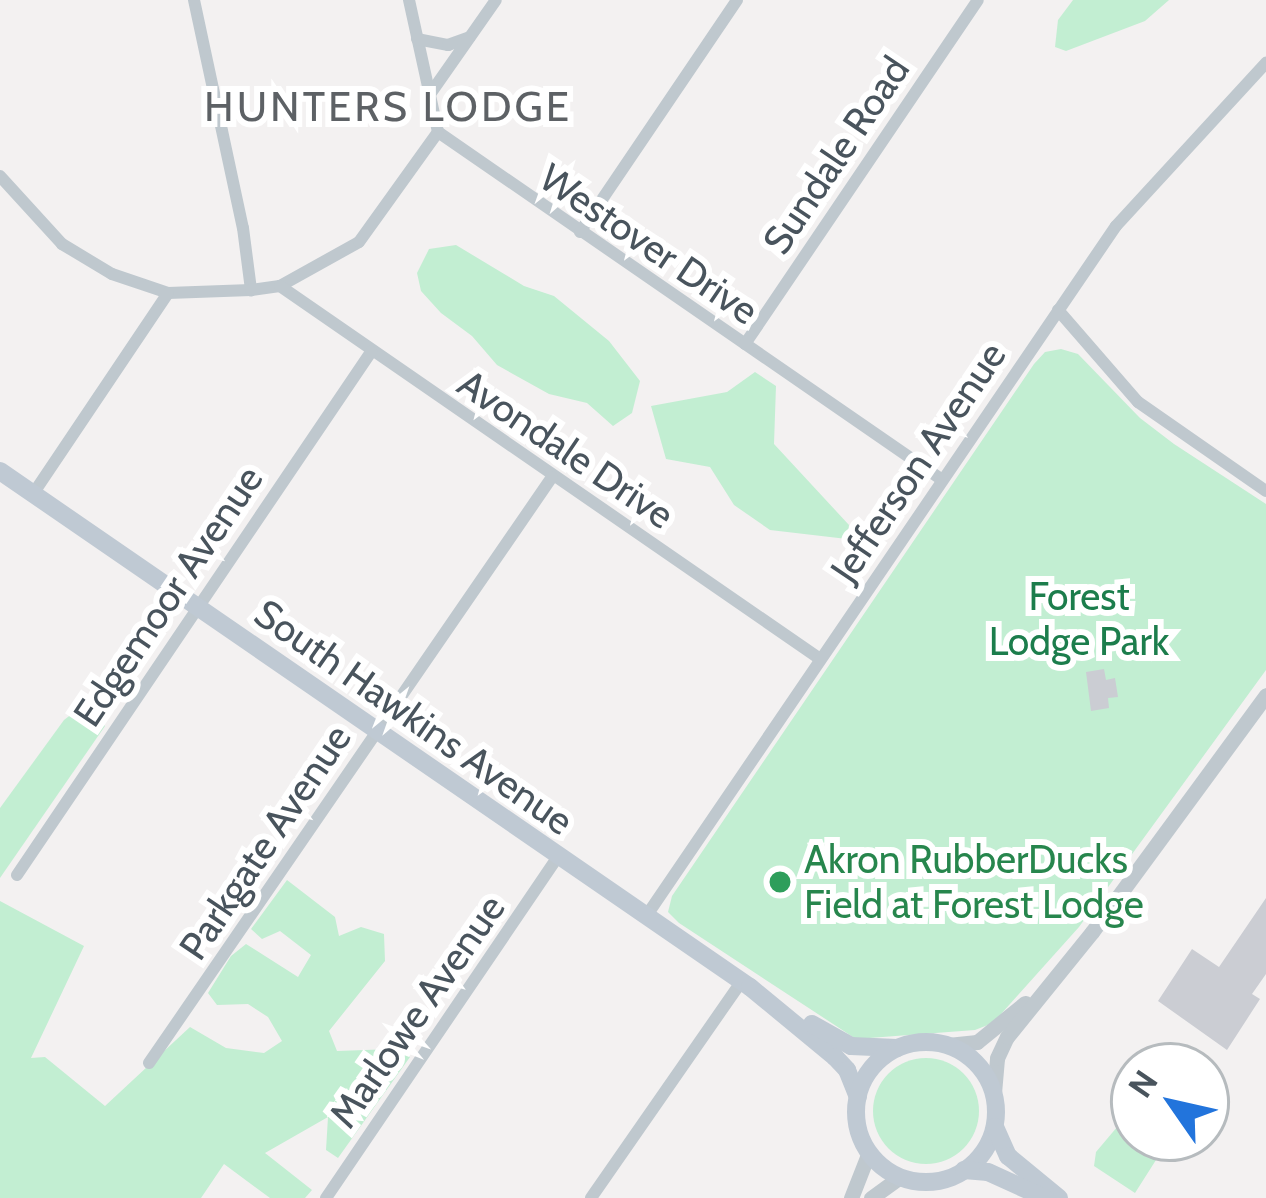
<!DOCTYPE html>
<html>
<head>
<meta charset="utf-8">
<style>
  body { margin:0 }
  #map { position:relative; width:1266px; height:1198px; overflow:hidden; background:#f3f1f1; font-family:Cabin,sans-serif }
  div>[style] { position:absolute }
  .green>* { inset:0; background:#c2eed2 }
  .round { border-radius:50% }
  .building>* { inset:0; background:#cbcdd3 }
  .minor>* { height:12px; margin:-6px; padding:0 6px; transform-origin:6px; border-radius:6px; background:#bfc8ce }
  .tertiary>* { height:15px; margin:-7.5px; padding:0 7.5px; transform-origin:7.5px; border-radius:7.5px; background:#bfc8ce }
  .secondary>* { height:18px; margin:-9px; padding:0 9px; transform-origin:9px; border-radius:9px; background:#bfc9d3 }
  .secondary>.ring { margin:-9px; padding:0; box-sizing:content-box; background:none; border:18px solid #bfc9d3; border-radius:50% }
  .dots>* { width:33px; height:33px; translate:-50% -50%; box-sizing:border-box; border:6px solid #fff; border-radius:50% }
  span { translate:-50% -50%; white-space:nowrap; text-align:center; line-height:1.15; -webkit-text-stroke:12px #fff; paint-order:stroke }
  .street-label { font-size:39px; color:#49545d }
  .park-label { font-size:39px; color:#1c7d4c }
  .leisure-label { font-size:39px; color:#27864d }
  .left { translate:0 -50%; text-align:left }
  .neighbourhood-label { font-size:42px; color:#5d6165; letter-spacing:3px }
  .north { position:absolute; left:1110px; top:1042px; width:120px; height:120px; box-sizing:border-box; background:#fff; border:3px solid #b6bbbe; border-radius:50%; rotate:304deg; font-size:33px; font-weight:700; line-height:48px; text-align:center; color:#49545d }
  .north::after { content:''; display:block; margin:auto; width:42px; height:54px; background:#2274dc; clip-path:polygon(50% 0,100% 100%,50% 72%,0 100%) }
</style>
</head>
<body>
<div id="map">
  <div class="green">
    <div style="clip-path:polygon(1073px 0,1169px 0,1145px 21px,1066px 51px,1055px 47px,1058px 20px)"></div>
    <div style="clip-path:polygon(456px 245px,524px 286px,554px 296px,609px 341px,640px 381px,632px 413px,613px 426px,587px 403px,549px 394px,497px 365px,472px 336px,441px 313px,421px 291px,417px 273px,429px 249px)"></div>
    <div style="clip-path:polygon(1061px 349px,1078px 354px,1140px 418px,1174px 444px,1266px 504px,1266px 670px,1079px 927px,993px 1023px,975px 1030px,856px 1039px,679px 923px,668px 912px,672px 896px,1034px 364px,1045px 352px)"></div>
    <div style="clip-path:polygon(755px 372px,776px 386px,774px 444px,849px 525px,847px 539px,770px 530px,734px 505px,710px 467px,666px 459px,651px 406px,727px 392px)"></div>
    <div style="clip-path:polygon(86px 703px,105px 726px,0 878px,0 808px,64px 720px)"></div>
    <div style="clip-path:polygon(287px 880px,335px 917px,339px 936px,361px 927px,384px 934px,385px 961px,329px 1031px,337px 1051px,393px 1049px,410px 1057px,338px 1158px,326px 1150px,328px 1117px,265px 1153px,312px 1190px,305px 1198px,270px 1198px,224px 1164px,201px 1198px,0 1198px,0 901px,84px 946px,31px 1058px,45px 1057px,105px 1106px,190px 1027px,226px 1048px,264px 1053px,282px 1041px,268px 1017px,248px 1004px,217px 1005px,208px 993px,231px 956px,246px 944px,298px 977px,311px 955px,280px 931px,262px 939px,251px 929px)"></div>
    <div class="round" style="left:873px;top:1058px;width:106px;height:106px"></div>
    <div style="clip-path:polygon(1132px 1119px,1134px 1138px,1170px 1138px,1135px 1193px,1094px 1166px,1096px 1152px,1123px 1120px)"></div>
  </div>
  <div class="building">
    <div style="clip-path:polygon(1104px 669px,1106px 680px,1115px 678px,1118px 697px,1108px 698px,1109px 708px,1091px 711px,1086px 672px)"></div>
    <div style="clip-path:polygon(1266px 898px,1266px 974px,1252px 994px,1260px 999px,1227px 1050px,1158px 1001px,1192px 949px,1219px 967px)"></div>
  </div>
  <div class="minor">
    <div style="left:194px;top:0;width:233px;rotate:77.9deg"></div>
    <div style="left:243px;top:228px;width:63px;rotate:82.6deg"></div>
    <div style="left:409px;top:0;width:135px;rotate:77.6deg"></div>
    <div style="left:438px;top:132px;width:611px;rotate:34.6deg"></div>
    <div style="left:417px;top:39px;width:32px;rotate:11deg"></div>
    <div style="left:448px;top:45px;width:23px;rotate:-20deg"></div>
    <div style="left:428px;top:97px;width:118px;rotate:-55deg"></div>
    <div style="left:0;top:176px;width:92px;rotate:47.6deg"></div>
    <div style="left:62px;top:244px;width:58px;rotate:31deg"></div>
    <div style="left:112px;top:274px;width:59px;rotate:18.7deg"></div>
    <div style="left:168px;top:293px;width:83px;rotate:-2.1deg"></div>
    <div style="left:251px;top:290px;width:29px;rotate:-8deg"></div>
    <div style="left:280px;top:286px;width:90px;rotate:-29.1deg"></div>
    <div style="left:359px;top:242px;width:135px;rotate:-54.3deg"></div>
    <div style="left:580px;top:232px;width:280px;rotate:-55.9deg"></div>
    <div style="left:280px;top:286px;width:656px;rotate:34.63deg"></div>
    <div style="left:1058px;top:310px;width:122px;rotate:49deg"></div>
    <div style="left:1138px;top:402px;width:156px;rotate:34.8deg"></div>
    <div style="left:745px;top:344px;width:415px;rotate:-55.9deg"></div>
    <div style="left:33px;top:494px;width:242px;rotate:-56.1deg"></div>
    <div style="left:17px;top:875px;width:632px;rotate:-55.91deg"></div>
    <div style="left:647px;top:915px;width:833px;rotate:-55.76deg"></div>
    <div style="left:1116px;top:226px;width:222px;rotate:-47.4deg"></div>
    <div style="left:149px;top:1063px;width:711px;rotate:-55.48deg"></div>
    <div style="left:326px;top:1198px;width:412px;rotate:-55.8deg"></div>
    <div style="left:591px;top:1198px;width:264px;rotate:-55.2deg"></div>
  </div>
  <div class="tertiary">
    <div style="left:948px;top:1045px;width:29px;rotate:-6deg"></div>
    <div style="left:977px;top:1042px;width:62px;rotate:-39.1deg"></div>
    <div style="left:994px;top:1093px;width:35px;rotate:-85deg"></div>
    <div style="left:997px;top:1058px;width:23px;rotate:-65deg"></div>
    <div style="left:1007px;top:1037px;width:135px;rotate:-51deg"></div>
    <div style="left:1092px;top:932px;width:294px;rotate:-53.7deg"></div>
    <div style="left:851px;top:1198px;width:49px;rotate:-68.6deg"></div>
    <div style="left:871px;top:1198px;width:36px;rotate:-36deg"></div>
  </div>
  <div class="secondary">
    <div style="left:0;top:471px;width:910px;rotate:34.53deg"></div>
    <div style="left:750px;top:987px;width:110px;rotate:39.5deg"></div>
    <div style="left:835px;top:1057px;width:18px;rotate:47deg"></div>
    <div style="left:847px;top:1070px;width:29px;rotate:68deg"></div>
    <div style="left:812px;top:1024px;width:45px;rotate:29.4deg"></div>
    <div style="left:851px;top:1046px;width:46px;rotate:2.5deg"></div>
    <div class="ring" style="left:856px;top:1042px;width:122px;height:122px"></div>
    <div style="left:995px;top:1127px;width:32px;rotate:66deg"></div>
    <div style="left:1008px;top:1156px;width:66px;rotate:39.5deg"></div>
    <div style="left:964px;top:1170px;width:24px;rotate:5deg"></div>
    <div style="left:988px;top:1172px;width:63px;rotate:24.5deg"></div>
  </div>
  <div class="dots">
    <div style="left:780px;top:882px;background:#2e9e5b"></div>
  </div>
  <div class="street-label">
    <span style="left:836px;top:155px;rotate:-56deg">Sundale Road</span>
    <span style="left:649px;top:244px;rotate:34deg">Westover Drive</span>
    <span style="left:566px;top:449px;rotate:34deg">Avondale Drive</span>
    <span style="left:918px;top:462px;rotate:-56deg">Jefferson Avenue</span>
    <span style="left:168px;top:596px;rotate:-56deg">Edgemoor Avenue</span>
    <span style="left:414px;top:717px;rotate:35deg">South Hawkins Avenue</span>
    <span style="left:265px;top:842px;rotate:-56deg">Parkgate Avenue</span>
    <span style="left:417px;top:1011px;rotate:-55deg">Marlowe Avenue</span>
  </div>
  <div class="park-label">
    <span style="left:1079px;top:619px">Forest<br>Lodge Park</span>
  </div>
  <div class="leisure-label">
    <span class="left" style="left:804px;top:882px">Akron RubberDucks<br>Field at Forest Lodge</span>
  </div>
  <div class="neighbourhood-label">
    <span style="left:388px;top:106px">HUNTERS LODGE</span>
  </div>
  <div class="north">N</div>
</div>
</body>
</html>
